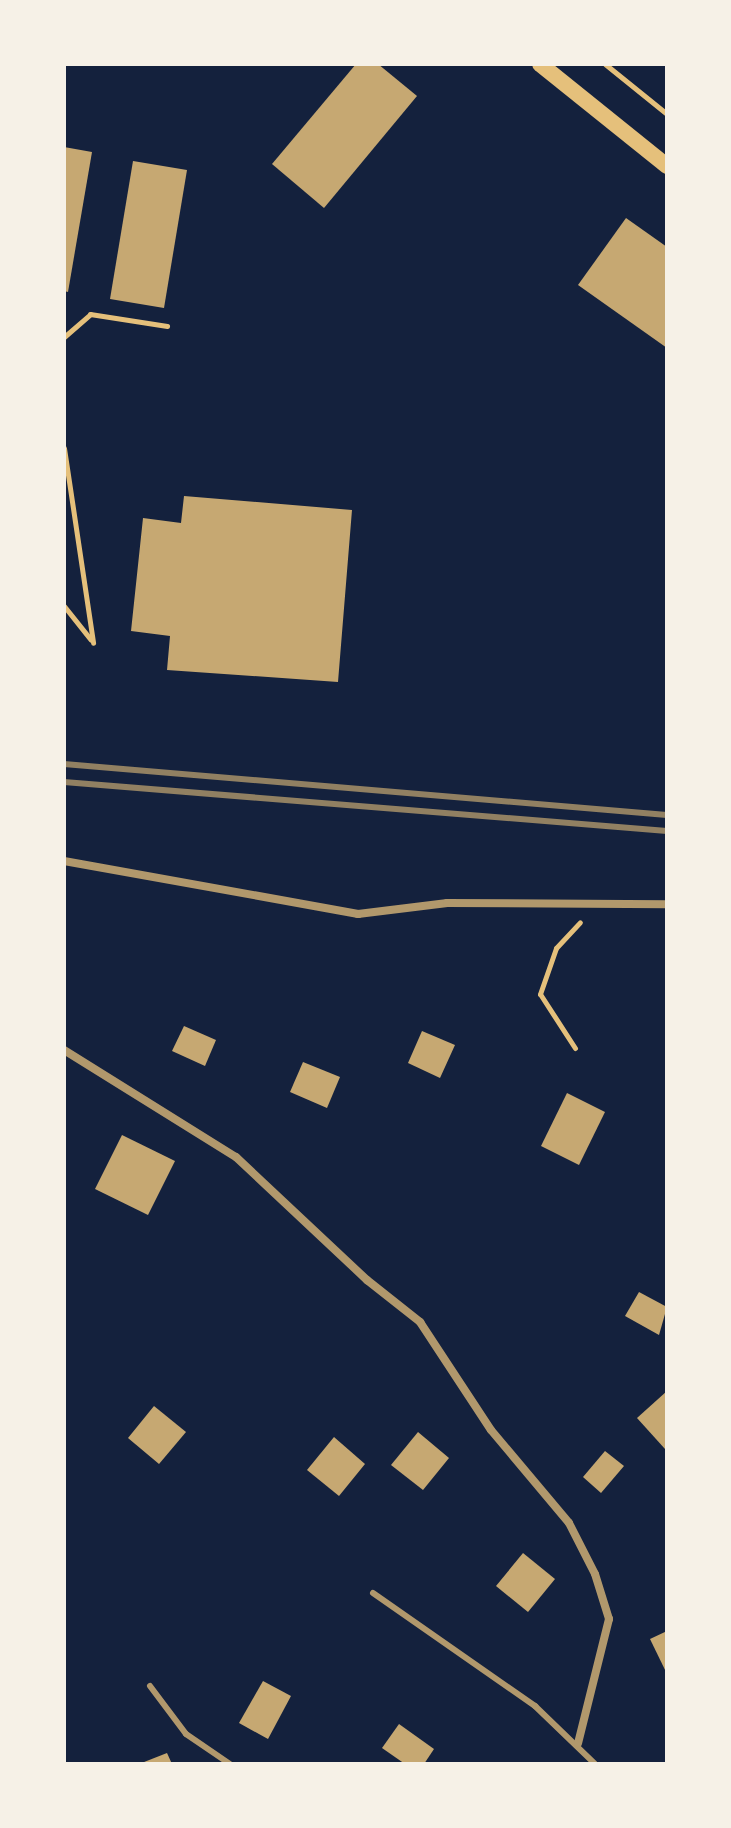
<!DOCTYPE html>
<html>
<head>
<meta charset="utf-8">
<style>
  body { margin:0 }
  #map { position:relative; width:731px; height:1828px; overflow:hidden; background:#14213d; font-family:"Noto Sans",sans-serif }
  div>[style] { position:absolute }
  .building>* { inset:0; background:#c6a872 }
  .path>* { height:5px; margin:-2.5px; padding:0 2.5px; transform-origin:2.5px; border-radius:2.5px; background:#e5c07b }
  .service>* { height:6px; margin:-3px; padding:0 3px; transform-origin:3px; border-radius:3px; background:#b1986c }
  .minor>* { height:8px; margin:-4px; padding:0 4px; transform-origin:4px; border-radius:4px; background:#b1986c }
  .secondary>* { height:16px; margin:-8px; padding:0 8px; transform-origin:8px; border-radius:8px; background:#e5c07b }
  .rail>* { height:6px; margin:-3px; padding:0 3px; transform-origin:3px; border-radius:3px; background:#918062 }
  span { translate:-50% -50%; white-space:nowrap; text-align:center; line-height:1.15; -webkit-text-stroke:8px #f6f1e7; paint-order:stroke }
  .frame { position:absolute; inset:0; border:66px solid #f6f1e7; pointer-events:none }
</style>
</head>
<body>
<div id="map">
  <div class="building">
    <div style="clip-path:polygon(356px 64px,378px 64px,417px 96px,324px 208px,272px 164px)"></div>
    <div style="clip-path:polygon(64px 147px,92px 152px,68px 292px,64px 291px)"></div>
    <div style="clip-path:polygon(133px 161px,187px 170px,164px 308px,110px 299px)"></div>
    <div style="clip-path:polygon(626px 218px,667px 247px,667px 348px,578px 285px)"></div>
    <div style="clip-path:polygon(184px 496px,352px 510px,338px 682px,167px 670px,170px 636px,131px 631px,143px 518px,181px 523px)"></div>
    <div style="clip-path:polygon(184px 1026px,216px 1040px,205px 1066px,172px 1051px)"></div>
    <div style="clip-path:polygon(422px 1031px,455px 1045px,440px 1078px,408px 1063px)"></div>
    <div style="clip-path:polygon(303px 1062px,340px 1077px,327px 1108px,290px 1092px)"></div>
    <div style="clip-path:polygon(567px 1093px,605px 1112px,579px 1165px,541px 1146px)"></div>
    <div style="clip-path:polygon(122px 1135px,175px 1161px,148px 1215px,95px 1189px)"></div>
    <div style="clip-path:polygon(639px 1292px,667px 1307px,659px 1335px,625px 1316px)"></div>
    <div style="clip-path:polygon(667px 1391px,667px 1447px,665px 1449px,637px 1418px)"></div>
    <div style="clip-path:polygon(154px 1406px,186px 1432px,159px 1464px,128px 1438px)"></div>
    <div style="clip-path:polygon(418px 1432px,449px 1458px,423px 1490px,391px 1465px)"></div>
    <div style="clip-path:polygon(334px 1437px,365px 1464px,339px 1496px,307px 1470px)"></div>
    <div style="clip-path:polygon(605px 1451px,624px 1466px,601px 1493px,583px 1477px)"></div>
    <div style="clip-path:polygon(523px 1553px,555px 1579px,528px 1612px,496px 1586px)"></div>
    <div style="clip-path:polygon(667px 1631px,667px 1674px,650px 1639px)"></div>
    <div style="clip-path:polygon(263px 1681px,291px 1696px,268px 1739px,239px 1723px)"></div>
    <div style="clip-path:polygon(399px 1724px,434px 1749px,424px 1764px,405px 1764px,382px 1748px)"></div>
    <div style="clip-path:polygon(167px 1753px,172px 1764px,139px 1764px)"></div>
  </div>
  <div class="path">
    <div style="left:605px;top:64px;width:80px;rotate:38.9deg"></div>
    <div style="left:64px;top:337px;width:35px;rotate:-41deg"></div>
    <div style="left:90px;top:314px;width:78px;rotate:8.9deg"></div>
    <div style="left:64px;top:448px;width:197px;rotate:81.5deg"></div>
    <div style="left:64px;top:606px;width:43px;rotate:51.5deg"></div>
    <div style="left:575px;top:1048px;width:64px;rotate:-122.9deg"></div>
    <div style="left:540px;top:994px;width:49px;rotate:-70.8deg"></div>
    <div style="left:556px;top:948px;width:35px;rotate:-47deg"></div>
  </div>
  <div class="service">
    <div style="left:373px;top:1593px;width:198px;rotate:34.9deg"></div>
    <div style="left:535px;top:1706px;width:83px;rotate:44deg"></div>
    <div style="left:150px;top:1686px;width:60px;rotate:53.1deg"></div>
    <div style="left:186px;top:1734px;width:53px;rotate:34.3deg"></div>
  </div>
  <div class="minor">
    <div style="left:64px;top:861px;width:299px;rotate:10.2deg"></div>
    <div style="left:358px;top:914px;width:90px;rotate:-7deg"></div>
    <div style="left:447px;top:903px;width:220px;rotate:0.3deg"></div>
    <div style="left:64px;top:1050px;width:203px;rotate:31.9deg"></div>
    <div style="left:236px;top:1157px;width:180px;rotate:43.2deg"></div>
    <div style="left:367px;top:1280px;width:68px;rotate:38.4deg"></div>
    <div style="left:420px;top:1322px;width:129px;rotate:56.7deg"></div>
    <div style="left:491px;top:1430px;width:121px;rotate:50deg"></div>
    <div style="left:569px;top:1523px;width:57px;rotate:63deg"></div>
    <div style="left:595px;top:1574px;width:47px;rotate:72.7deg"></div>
    <div style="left:609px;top:1619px;width:128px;rotate:104deg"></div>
  </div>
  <div class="secondary">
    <div style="left:540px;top:64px;width:163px;rotate:38.8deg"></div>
  </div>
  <div class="rail">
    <div style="left:64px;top:764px;width:605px;rotate:4.83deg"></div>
    <div style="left:64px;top:782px;width:605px;rotate:4.65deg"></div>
  </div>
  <div class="frame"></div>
</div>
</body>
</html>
